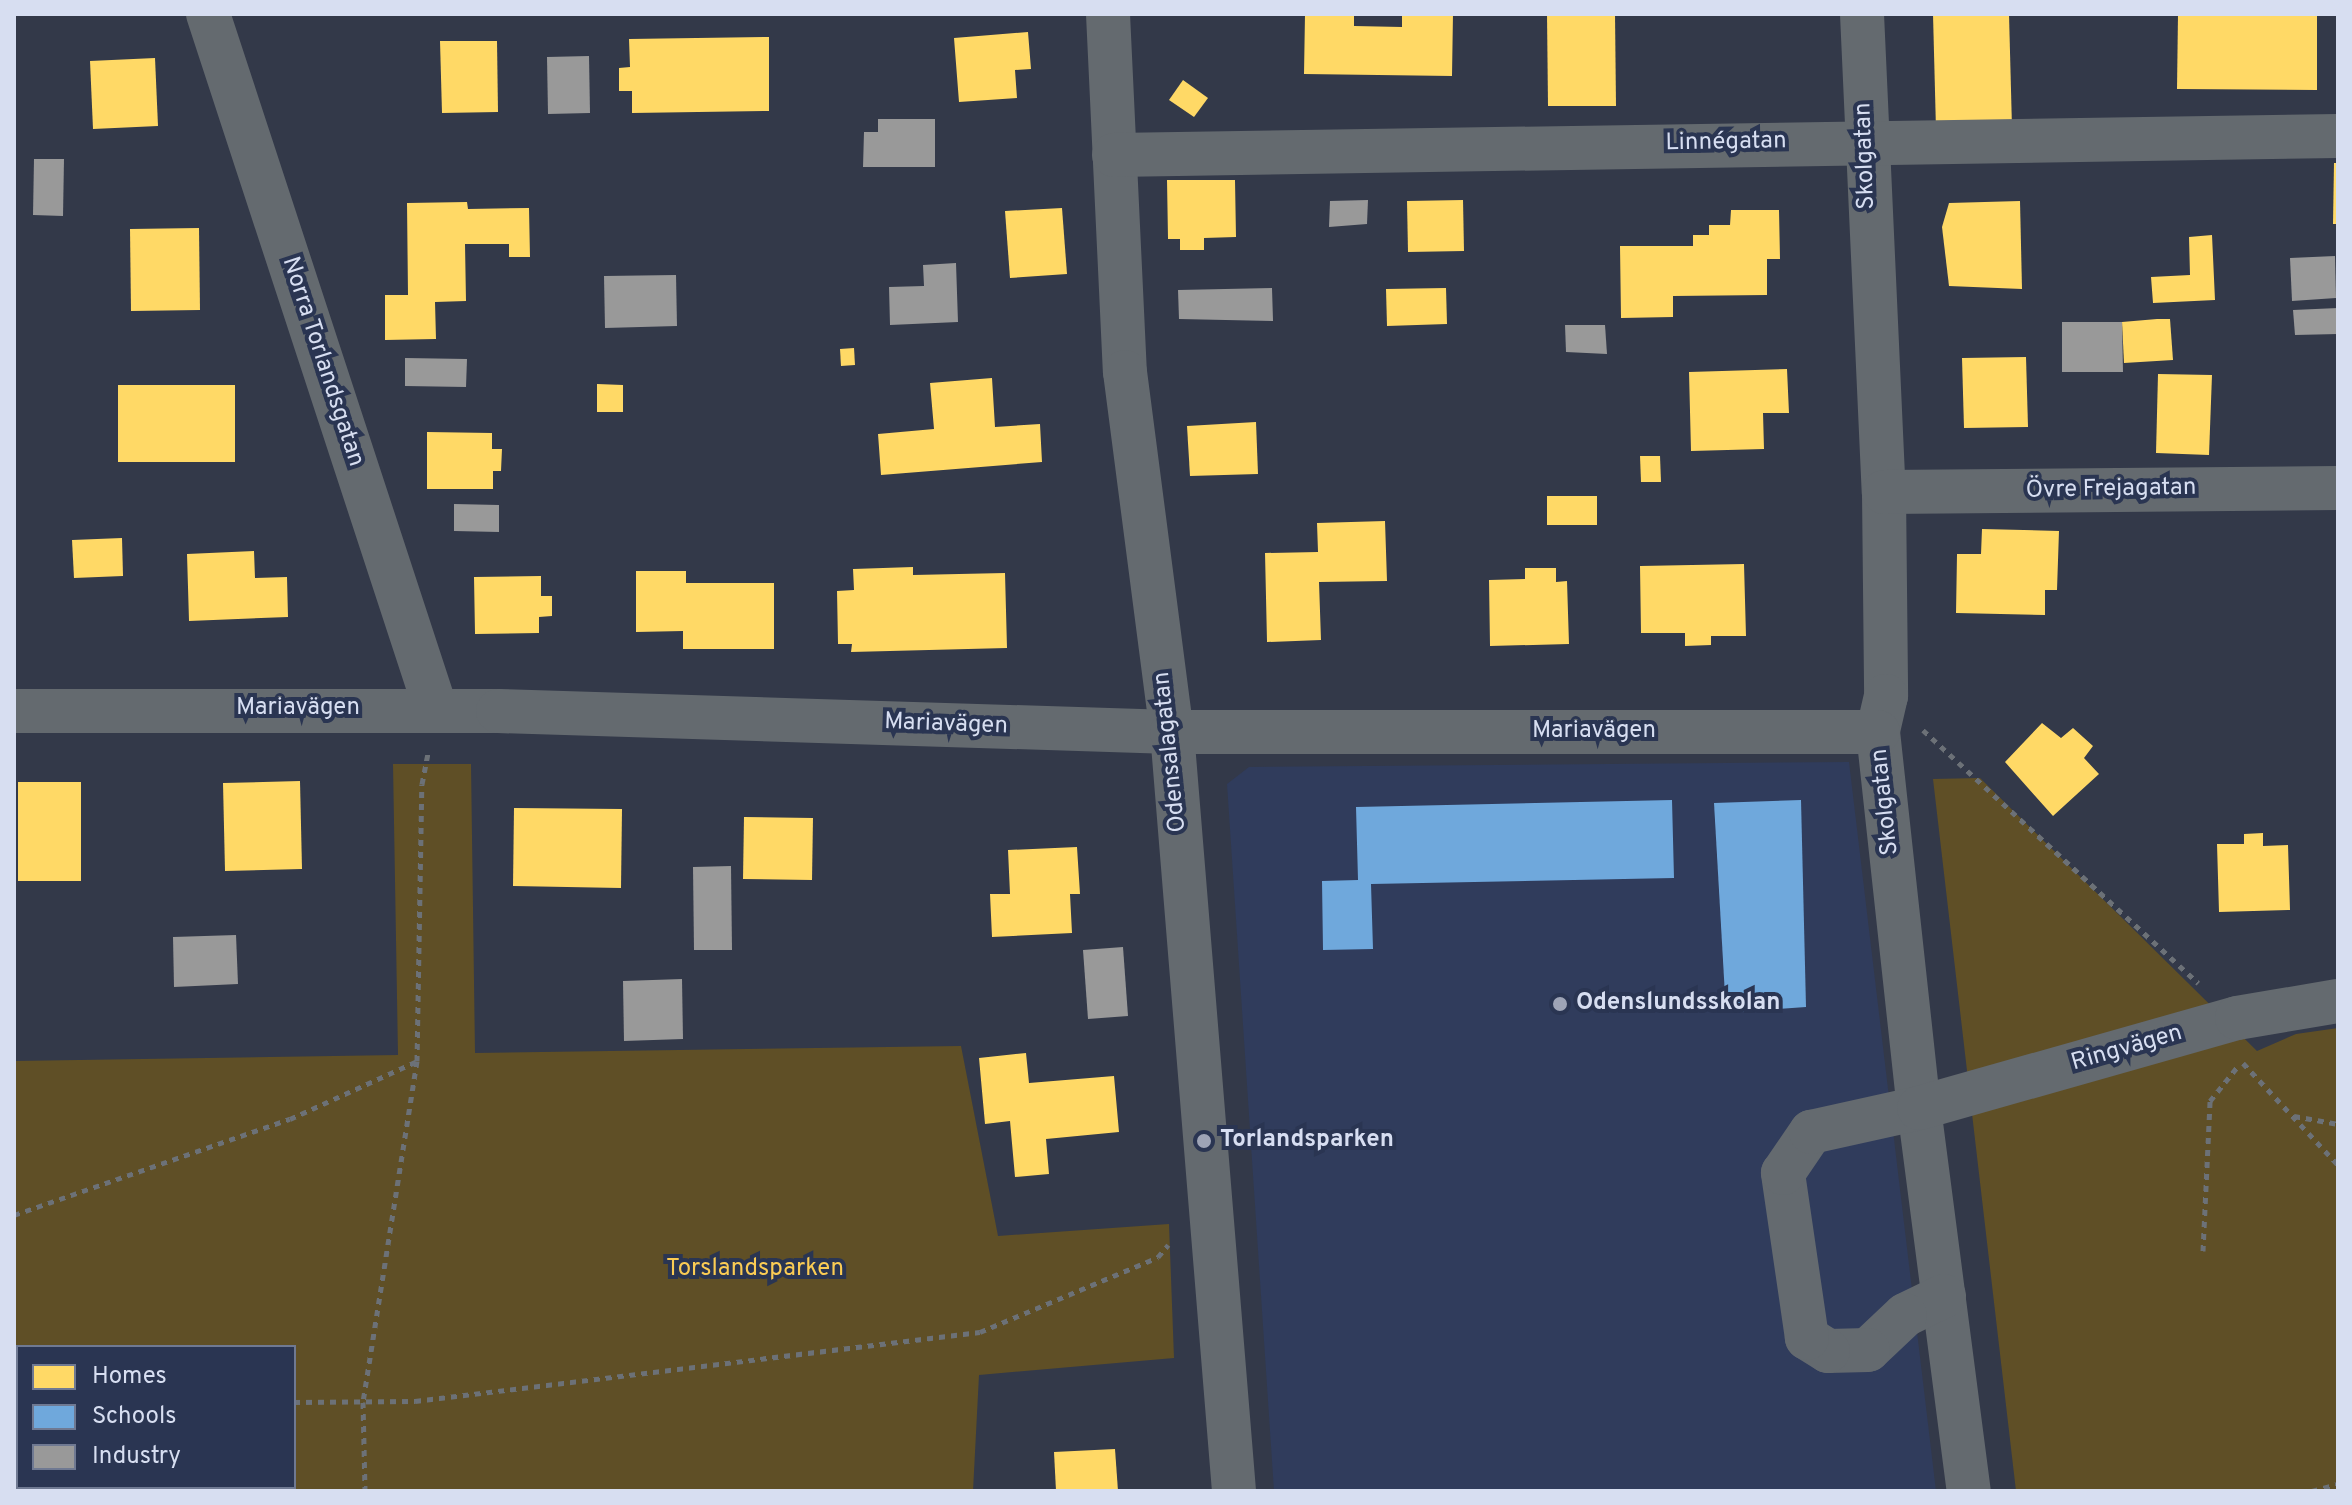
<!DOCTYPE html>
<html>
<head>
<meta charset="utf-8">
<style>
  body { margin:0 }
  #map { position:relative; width:2352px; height:1505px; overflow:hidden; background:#333949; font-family:Overpass,sans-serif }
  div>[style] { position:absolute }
  .built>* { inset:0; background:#303c5c }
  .green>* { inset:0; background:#5f4f26 }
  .homes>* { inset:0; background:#ffd966 }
  .schools>* { inset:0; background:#6fa8dc }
  .industry>* { inset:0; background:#999 }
  .path>* { height:5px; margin-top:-2.5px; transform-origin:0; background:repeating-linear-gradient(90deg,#6c7177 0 6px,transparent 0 12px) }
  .minor>* { height:44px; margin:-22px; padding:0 22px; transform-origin:22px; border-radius:22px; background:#646a6f }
  .dots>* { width:22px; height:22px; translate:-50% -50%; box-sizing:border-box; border:4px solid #2a3552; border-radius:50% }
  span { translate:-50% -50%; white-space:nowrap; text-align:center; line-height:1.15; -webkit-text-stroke:8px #2a3552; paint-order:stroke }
  .street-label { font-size:24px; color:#d7def1 }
  .poi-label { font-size:24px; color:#d7def1; font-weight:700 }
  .left { translate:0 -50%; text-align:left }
  .park-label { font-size:24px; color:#fbcc54 }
  .frame { position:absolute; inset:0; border:16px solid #d7def1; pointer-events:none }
  .legend { position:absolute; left:16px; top:1345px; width:280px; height:144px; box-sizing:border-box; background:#2a3552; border:2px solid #6f7992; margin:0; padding:10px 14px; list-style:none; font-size:24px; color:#d7def1 }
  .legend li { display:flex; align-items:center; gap:16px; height:40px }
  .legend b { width:40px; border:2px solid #6f7992 }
</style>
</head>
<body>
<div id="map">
  <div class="built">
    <div style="clip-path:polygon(1849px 762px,1936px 1491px,1274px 1491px,1227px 784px,1249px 767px)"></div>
  </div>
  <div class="green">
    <div style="clip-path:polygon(evenodd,393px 764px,471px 764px,475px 1053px,961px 1046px,998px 1236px,1169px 1224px,1174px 1358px,979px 1375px,973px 1491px,14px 1491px,14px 1061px,398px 1055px,393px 764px,18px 1347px,294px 1347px,294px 1487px,18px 1487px,18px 1347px)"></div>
    <div style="clip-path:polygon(1980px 778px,2257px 1051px,2296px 1034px,2338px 1028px,2338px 1491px,2016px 1491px,1933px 779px)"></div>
  </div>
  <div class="homes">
    <div style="clip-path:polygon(1305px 14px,1354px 14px,1354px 26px,1402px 27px,1402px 14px,1453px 14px,1452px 76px,1304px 74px)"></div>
    <div style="clip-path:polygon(1547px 14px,1615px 14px,1616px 106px,1548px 106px)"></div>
    <div style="clip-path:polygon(1933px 14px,2009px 14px,2012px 128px,1936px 130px)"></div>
    <div style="clip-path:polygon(2178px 14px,2317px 14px,2317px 90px,2177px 89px)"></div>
    <div style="clip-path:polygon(1028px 32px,1031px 69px,1015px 70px,1017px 98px,959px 102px,954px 38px)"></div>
    <div style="clip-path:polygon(769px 37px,769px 111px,632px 113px,632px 91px,619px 91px,619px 68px,630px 67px,629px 39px)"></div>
    <div style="clip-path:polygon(440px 41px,497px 41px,498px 112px,442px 113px)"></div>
    <div style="clip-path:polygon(155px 58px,158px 126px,93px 129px,90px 61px)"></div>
    <div style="clip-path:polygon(1183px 80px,1208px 98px,1194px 117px,1169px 100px)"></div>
    <div style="clip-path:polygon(2334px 163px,2338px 163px,2338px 224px,2333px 224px)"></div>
    <div style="clip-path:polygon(1167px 180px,1235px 180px,1236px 237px,1204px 238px,1204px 250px,1180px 250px,1180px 239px,1168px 239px)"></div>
    <div style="clip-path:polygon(1463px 200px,1464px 251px,1408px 252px,1407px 201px)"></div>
    <div style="clip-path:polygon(2020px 201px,2022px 289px,1949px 286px,1942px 227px,1949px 203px)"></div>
    <div style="clip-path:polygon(467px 202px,468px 209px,529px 208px,530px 257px,509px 257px,509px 244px,465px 244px,466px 301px,435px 302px,436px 339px,385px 340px,385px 295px,408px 295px,407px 203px)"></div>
    <div style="clip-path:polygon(1062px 208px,1067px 274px,1010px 278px,1005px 211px)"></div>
    <div style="clip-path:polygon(1731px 210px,1779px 210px,1780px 259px,1767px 259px,1767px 295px,1673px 296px,1673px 317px,1621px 318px,1620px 246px,1693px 246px,1693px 235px,1709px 235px,1709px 225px,1730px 225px)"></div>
    <div style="clip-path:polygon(199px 228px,200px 310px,131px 311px,130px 229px)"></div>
    <div style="clip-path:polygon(2212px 235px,2215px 300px,2153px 303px,2151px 277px,2190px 275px,2189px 237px)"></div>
    <div style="clip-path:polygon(1446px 288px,1447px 324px,1387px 326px,1386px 289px)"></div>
    <div style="clip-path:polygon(2157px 319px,2170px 319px,2173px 360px,2124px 363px,2122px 322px)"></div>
    <div style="clip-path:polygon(854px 348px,855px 365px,841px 366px,840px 349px)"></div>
    <div style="clip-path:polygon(2026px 357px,2028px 427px,1964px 428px,1962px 358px)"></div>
    <div style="clip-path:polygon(1787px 369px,1789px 413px,1763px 413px,1764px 449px,1691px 451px,1689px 372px)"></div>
    <div style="clip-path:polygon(2158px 374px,2212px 375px,2209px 455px,2156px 453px)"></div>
    <div style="clip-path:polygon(992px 378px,995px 427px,1040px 424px,1042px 462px,881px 475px,878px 434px,934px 429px,930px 383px)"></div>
    <div style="clip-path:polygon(597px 384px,623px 385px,623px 412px,597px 412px)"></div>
    <div style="clip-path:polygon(118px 385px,235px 385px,235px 462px,118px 462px)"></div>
    <div style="clip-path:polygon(1256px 422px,1258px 474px,1190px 476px,1187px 426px)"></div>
    <div style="clip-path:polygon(427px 432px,492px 433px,492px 449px,502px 449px,501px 471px,493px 471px,493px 489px,427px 489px)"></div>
    <div style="clip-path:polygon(1640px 456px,1660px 456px,1661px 482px,1641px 482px)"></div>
    <div style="clip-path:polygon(1547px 496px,1597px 496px,1597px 525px,1547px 525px)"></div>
    <div style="clip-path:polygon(1385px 521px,1387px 581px,1319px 582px,1321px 640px,1267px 642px,1265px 553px,1318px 552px,1317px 523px)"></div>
    <div style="clip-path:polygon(1982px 529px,2059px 531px,2057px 590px,2045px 590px,2045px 615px,1956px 613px,1957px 554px,1981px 554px)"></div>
    <div style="clip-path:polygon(122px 538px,123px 576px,74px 578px,72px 540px)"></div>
    <div style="clip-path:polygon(254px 551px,255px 578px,287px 577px,288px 617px,189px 621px,187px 554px)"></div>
    <div style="clip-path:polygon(1744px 564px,1746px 636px,1711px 636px,1711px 645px,1685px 646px,1685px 633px,1641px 633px,1640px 566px)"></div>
    <div style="clip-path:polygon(913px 567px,913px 575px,1005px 573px,1007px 648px,851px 652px,852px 644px,838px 644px,837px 591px,854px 590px,853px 569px)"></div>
    <div style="clip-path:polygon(1525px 568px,1556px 568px,1556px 582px,1567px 581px,1569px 644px,1490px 646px,1489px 580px,1525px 579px)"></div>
    <div style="clip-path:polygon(636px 571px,686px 571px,686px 583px,774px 583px,774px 649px,683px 649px,683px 631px,636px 632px)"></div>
    <div style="clip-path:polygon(541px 576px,541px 596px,552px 596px,552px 616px,539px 617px,539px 633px,475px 634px,474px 577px)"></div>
    <div style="clip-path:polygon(2042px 723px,2061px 738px,2073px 728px,2093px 746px,2084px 758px,2099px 774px,2053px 816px,2005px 762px)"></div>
    <div style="clip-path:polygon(300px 781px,302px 869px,225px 871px,223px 783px)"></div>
    <div style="clip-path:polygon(18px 782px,81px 782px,81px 881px,18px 881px)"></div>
    <div style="clip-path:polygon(514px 808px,622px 809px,621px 888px,513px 886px)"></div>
    <div style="clip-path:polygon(744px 817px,813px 818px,812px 880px,743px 879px)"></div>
    <div style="clip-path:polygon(2263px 833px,2263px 846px,2288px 845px,2290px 910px,2219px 912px,2217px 844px,2244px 844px,2244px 834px)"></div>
    <div style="clip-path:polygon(1077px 847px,1080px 894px,1070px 894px,1072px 933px,992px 937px,990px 894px,1010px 894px,1008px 850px)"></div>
    <div style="clip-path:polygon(1026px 1053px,1029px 1083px,1114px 1076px,1119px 1132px,1046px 1139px,1049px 1174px,1015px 1177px,1010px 1121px,985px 1124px,979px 1058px)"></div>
    <div style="clip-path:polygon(1115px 1449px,1118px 1491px,1056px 1491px,1054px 1452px)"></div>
  </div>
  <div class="schools">
    <div style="clip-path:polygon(1672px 800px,1674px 878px,1371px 884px,1373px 949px,1323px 950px,1322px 881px,1358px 880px,1356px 807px)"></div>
    <div style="clip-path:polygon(1801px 800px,1806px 1007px,1726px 1013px,1714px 803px)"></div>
  </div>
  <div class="industry">
    <div style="clip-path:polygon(589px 56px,590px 113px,548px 114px,547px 57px)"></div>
    <div style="clip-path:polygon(878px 119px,935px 119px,935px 167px,863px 167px,864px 132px,878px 132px)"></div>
    <div style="clip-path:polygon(34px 159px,64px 159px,63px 216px,33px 215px)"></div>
    <div style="clip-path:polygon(1368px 200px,1367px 224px,1329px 227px,1330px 201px)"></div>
    <div style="clip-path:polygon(2335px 256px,2336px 298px,2292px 301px,2290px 258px)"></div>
    <div style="clip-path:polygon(956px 263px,958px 322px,890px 325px,889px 287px,924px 286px,923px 265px)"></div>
    <div style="clip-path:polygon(676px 275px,677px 326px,605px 328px,604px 276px)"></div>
    <div style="clip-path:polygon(1272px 288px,1273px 321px,1179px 319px,1178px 290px)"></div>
    <div style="clip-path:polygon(2338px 308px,2338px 334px,2295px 335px,2293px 310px)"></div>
    <div style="clip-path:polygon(2062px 322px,2122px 322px,2123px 372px,2062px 372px)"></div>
    <div style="clip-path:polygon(1565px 325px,1605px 325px,1607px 354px,1566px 352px)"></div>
    <div style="clip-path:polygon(405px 358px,467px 359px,466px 387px,405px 386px)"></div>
    <div style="clip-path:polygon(454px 504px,499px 505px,499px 532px,454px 531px)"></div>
    <div style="clip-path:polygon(731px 866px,732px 950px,694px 950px,693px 867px)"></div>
    <div style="clip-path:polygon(236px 935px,238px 984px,174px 987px,173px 937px)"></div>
    <div style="clip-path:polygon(1123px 947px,1128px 1016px,1088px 1019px,1083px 950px)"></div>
    <div style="clip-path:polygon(682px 979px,683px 1039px,624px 1041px,623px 981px)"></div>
  </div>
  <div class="path">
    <div style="left:1923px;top:730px;width:374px;rotate:42.6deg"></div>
    <div style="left:417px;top:1061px;width:277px;rotate:-89deg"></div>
    <div style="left:422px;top:784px;width:31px;rotate:-79deg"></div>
    <div style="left:2243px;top:1063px;width:139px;rotate:47deg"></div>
    <div style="left:2294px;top:1116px;width:45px;rotate:10.3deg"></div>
    <div style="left:14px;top:1215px;width:292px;rotate:-19.2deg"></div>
    <div style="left:290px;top:1119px;width:140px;rotate:-24.5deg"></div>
    <div style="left:417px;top:1061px;width:345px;rotate:99deg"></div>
    <div style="left:363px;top:1402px;width:89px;rotate:88.7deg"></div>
    <div style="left:2203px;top:1251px;width:150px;rotate:-87.3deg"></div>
    <div style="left:2210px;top:1101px;width:45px;rotate:-51.3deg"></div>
    <div style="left:14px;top:1375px;width:4px"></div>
    <div style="left:294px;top:1402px;width:121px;rotate:-0.5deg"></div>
    <div style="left:415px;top:1401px;width:569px;rotate:-6.96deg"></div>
    <div style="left:980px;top:1332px;width:193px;rotate:-22.8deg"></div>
    <div style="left:1158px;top:1257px;width:16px;rotate:-50deg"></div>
    <div style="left:2312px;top:1491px;width:27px;rotate:-15deg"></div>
  </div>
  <div class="minor">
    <div style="left:208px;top:14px;width:732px;rotate:71.86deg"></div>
    <div style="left:1108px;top:14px;width:358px;rotate:87.3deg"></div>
    <div style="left:1125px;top:372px;width:363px;rotate:82.6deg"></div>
    <div style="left:1172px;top:732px;width:762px;rotate:85.33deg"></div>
    <div style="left:1862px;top:14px;width:479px;rotate:87.4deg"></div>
    <div style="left:1884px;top:492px;width:204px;rotate:89.4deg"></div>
    <div style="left:1886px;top:696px;width:37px;rotate:103deg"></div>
    <div style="left:1878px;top:732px;width:378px;rotate:83.8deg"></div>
    <div style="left:1919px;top:1108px;width:386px;rotate:82.6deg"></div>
    <div style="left:1114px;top:155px;width:1224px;rotate:-0.89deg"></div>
    <div style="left:1884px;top:492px;width:454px;rotate:-0.5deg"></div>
    <div style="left:14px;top:711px;width:484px"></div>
    <div style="left:498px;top:711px;width:674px;rotate:1.78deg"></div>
    <div style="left:1172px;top:732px;width:706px"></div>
    <div style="left:1944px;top:1296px;width:43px;rotate:154deg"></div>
    <div style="left:1905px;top:1315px;width:51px;rotate:136.6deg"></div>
    <div style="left:1868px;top:1350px;width:40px;rotate:178.6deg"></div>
    <div style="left:1828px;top:1351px;width:25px;rotate:-148deg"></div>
    <div style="left:1807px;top:1338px;width:167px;rotate:-98.3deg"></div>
    <div style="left:1783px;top:1173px;width:50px;rotate:-55.7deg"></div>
    <div style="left:1811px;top:1132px;width:111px;rotate:-12.5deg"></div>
    <div style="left:1919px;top:1108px;width:330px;rotate:-15.8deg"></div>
    <div style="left:2237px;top:1018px;width:102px;rotate:-9.6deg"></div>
  </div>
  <div class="dots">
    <div style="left:1560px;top:1004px;background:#9ea4b6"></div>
    <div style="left:1204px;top:1141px;background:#9ea4b6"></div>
  </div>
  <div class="street-label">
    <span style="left:1726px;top:143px;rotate:-1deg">Linnégatan</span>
    <span style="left:1866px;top:156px;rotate:-92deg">Skolgatan</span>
    <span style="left:322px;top:362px;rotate:72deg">Norra Torlandsgatan</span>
    <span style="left:2111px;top:490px;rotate:-1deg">Övre Frejagatan</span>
    <span style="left:298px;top:709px">Mariavägen</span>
    <span style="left:946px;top:725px;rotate:2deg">Mariavägen</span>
    <span style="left:1594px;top:732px">Mariavägen</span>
    <span style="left:1171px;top:752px;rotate:-96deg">Odensalagatan</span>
    <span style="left:1886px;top:802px;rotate:-96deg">Skolgatan</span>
    <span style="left:2127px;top:1049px;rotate:-16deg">Ringvägen</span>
  </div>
  <div class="poi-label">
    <span class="left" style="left:1576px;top:1004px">Odenslundsskolan</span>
    <span class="left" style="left:1220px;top:1141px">Torlandsparken</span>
  </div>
  <div class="park-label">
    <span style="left:755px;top:1270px">Torslandsparken</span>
  </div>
  <div class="frame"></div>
  <ul class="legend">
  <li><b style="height:22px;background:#ffd966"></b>Homes</li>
  <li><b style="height:22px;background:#6fa8dc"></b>Schools</li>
  <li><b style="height:22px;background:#999"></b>Industry</li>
  </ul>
</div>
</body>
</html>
